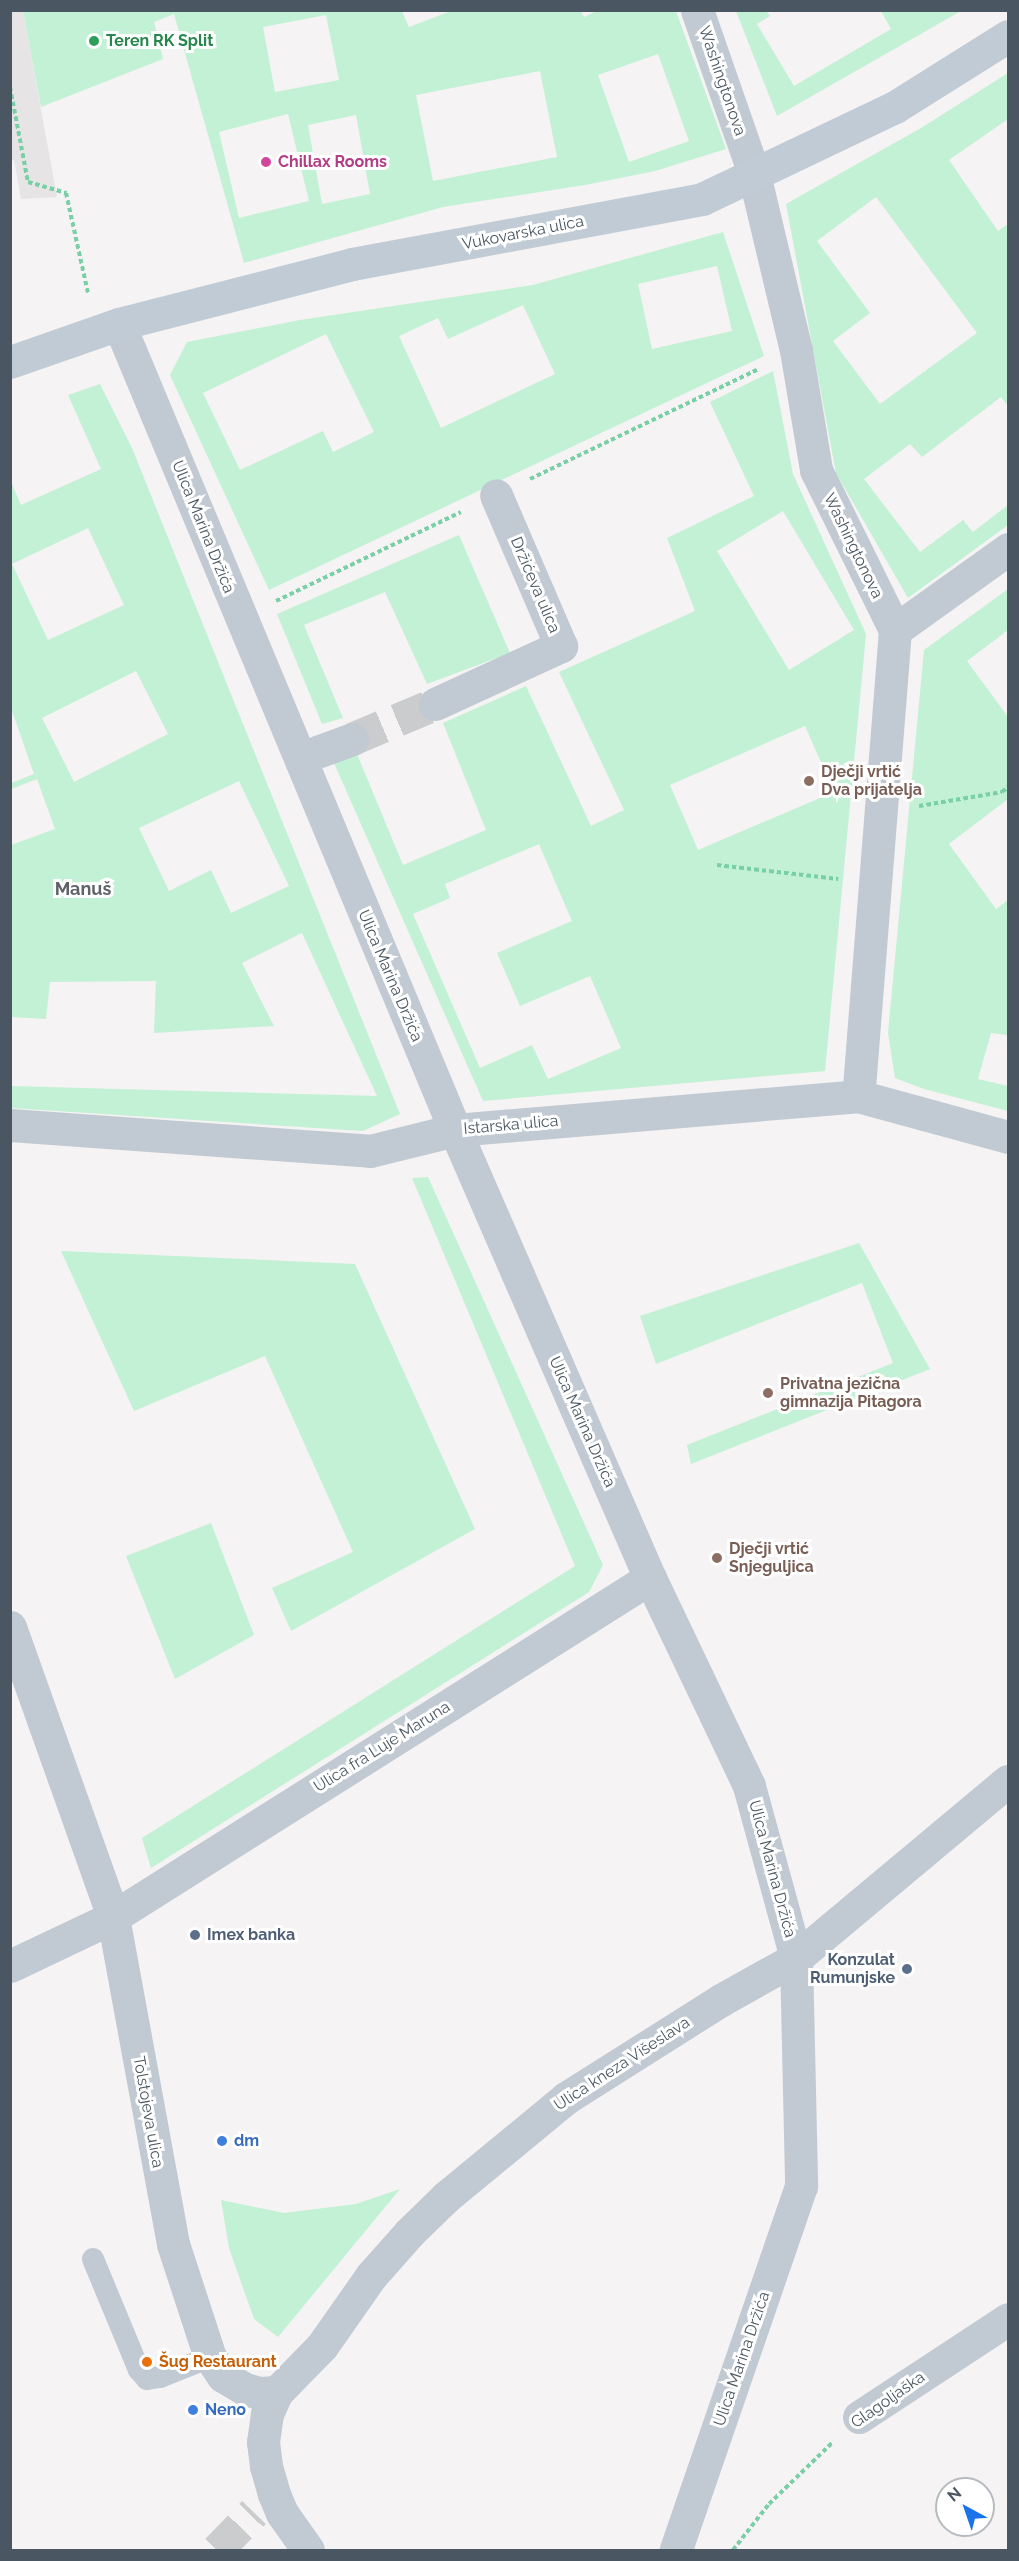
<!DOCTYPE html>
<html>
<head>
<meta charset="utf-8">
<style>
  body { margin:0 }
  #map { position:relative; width:1019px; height:2561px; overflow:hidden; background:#f5f3f3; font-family:Raleway,sans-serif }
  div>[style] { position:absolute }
  .education>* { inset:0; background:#e6e4e5 }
  .green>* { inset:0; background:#c3f1d5 }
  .street-tunnel>* { height:33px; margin-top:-16.5px; transform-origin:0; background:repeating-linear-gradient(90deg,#caccce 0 33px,transparent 0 49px) }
  .path>* { height:4px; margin-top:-2px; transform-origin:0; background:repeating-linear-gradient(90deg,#7ad0a6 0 4.5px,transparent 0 7.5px) }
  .lane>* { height:22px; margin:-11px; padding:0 11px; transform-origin:11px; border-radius:11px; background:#c1cad2 }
  .street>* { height:33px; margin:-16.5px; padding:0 16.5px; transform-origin:16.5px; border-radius:16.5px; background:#c1cad2 }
  .secondary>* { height:33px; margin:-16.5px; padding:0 16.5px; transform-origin:16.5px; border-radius:16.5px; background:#c1cbd6 }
  .dots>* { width:16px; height:16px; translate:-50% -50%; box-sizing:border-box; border:3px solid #fff; border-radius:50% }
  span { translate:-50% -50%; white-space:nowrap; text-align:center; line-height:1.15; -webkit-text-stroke:6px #fff; paint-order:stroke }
  .leisure-label { font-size:16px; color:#27864d; font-weight:700 }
  .left { translate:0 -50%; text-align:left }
  .street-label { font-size:16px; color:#4a5661 }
  .hotel-label { font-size:16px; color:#b23c85; font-weight:700 }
  .education-label { font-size:16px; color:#785e54; font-weight:700 }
  .service-label { font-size:16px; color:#4e5e75; font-weight:700 }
  .right { translate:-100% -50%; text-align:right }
  .shop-label { font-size:16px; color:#366cbe; font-weight:700 }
  .food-label { font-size:16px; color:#c56008; font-weight:700 }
  .neighbourhood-label { font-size:18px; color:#5f6368; font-weight:700 }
  .frame { position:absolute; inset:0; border:12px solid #4a5661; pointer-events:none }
  .north { position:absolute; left:935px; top:2477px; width:60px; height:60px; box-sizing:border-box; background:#fff; border:2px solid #b7bbc0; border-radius:50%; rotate:320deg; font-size:16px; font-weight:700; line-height:24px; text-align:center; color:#4a5661 }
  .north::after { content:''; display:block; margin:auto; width:21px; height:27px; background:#1a73e8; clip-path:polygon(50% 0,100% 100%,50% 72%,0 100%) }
</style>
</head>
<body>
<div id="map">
  <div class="education">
    <div style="clip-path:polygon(11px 11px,23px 11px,57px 197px,21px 199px,14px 160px,11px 161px)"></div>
  </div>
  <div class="green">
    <div style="clip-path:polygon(evenodd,402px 11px,409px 27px,451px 11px,580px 10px,584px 17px,597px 11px,676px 11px,726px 149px,655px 171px,585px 185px,443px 207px,244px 263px,174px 14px,154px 22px,163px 59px,41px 107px,23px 11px,402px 11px,326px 15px,339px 80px,275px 92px,263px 27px,326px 15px,402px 11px,658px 54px,689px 141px,629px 162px,598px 75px,658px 54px,402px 11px,540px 71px,557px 157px,433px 181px,416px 95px,540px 71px,402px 11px,288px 114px,309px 201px,239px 218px,219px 132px,288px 114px,402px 11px,356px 115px,370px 194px,322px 204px,308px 125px,356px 115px)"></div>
    <div style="clip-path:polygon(736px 11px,766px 11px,770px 16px,757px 24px,794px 86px,891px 29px,881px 11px,961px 11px,777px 116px)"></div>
    <div style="clip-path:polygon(evenodd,1008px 73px,1008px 119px,949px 160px,998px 231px,1008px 224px,1008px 406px,1001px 397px,922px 457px,910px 444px,864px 479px,920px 552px,963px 520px,973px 532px,1008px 505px,1008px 525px,908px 598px,836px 473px,786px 204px,921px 128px,1008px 73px,876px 197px,977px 333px,880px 404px,833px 341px,870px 313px,817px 241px,876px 197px)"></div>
    <div style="clip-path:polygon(evenodd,723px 232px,764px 356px,269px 590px,170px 375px,187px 342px,300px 320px,533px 285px,723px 232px,717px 266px,732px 331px,652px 349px,638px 284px,717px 266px,723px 232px,523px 305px,555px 374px,441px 428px,399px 336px,438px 318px,448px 339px,523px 305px,723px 232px,326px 334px,374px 432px,333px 452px,323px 431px,240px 470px,203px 393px,326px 334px)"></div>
    <div style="clip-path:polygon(evenodd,773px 371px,793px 474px,866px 634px,825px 1071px,483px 1101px,334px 763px,357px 754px,403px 865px,486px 830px,443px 723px,526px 686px,591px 826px,624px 810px,559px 672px,695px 611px,667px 538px,754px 496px,710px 402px,773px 371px,783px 511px,854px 630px,789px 670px,717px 551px,783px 511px,773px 371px,805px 726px,834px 792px,698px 850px,670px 785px,805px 726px,773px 371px,539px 844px,572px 921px,497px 953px,520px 1006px,590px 976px,621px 1048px,548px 1079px,532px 1045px,480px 1068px,413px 914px,450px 898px,445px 884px,539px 844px)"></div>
    <div style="clip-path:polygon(evenodd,100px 384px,132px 448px,400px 1114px,363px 1131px,11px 1108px,11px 1086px,377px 1096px,302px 933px,242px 963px,274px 1026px,154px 1033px,156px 981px,50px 982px,46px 1019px,11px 1017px,11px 845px,55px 829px,37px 779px,11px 789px,11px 783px,34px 774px,11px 708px,11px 482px,21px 505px,101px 469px,68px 395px,100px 384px,88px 528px,124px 605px,48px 640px,12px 564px,88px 528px,100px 384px,136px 671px,168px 734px,74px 782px,42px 718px,136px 671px,100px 384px,239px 781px,289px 886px,231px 913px,211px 870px,169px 891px,139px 828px,239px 781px)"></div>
    <div style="clip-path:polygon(459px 535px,510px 653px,427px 684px,385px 592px,304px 625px,343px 718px,322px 724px,277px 614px)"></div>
    <div style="clip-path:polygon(1008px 589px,1008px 630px,967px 661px,1008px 717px,1008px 799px,949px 844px,996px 909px,1008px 900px,1008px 1032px,1007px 1035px,991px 1033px,978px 1079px,1008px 1086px,1008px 1111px,924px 1089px,895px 1078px,888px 1033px,924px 650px)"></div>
    <div style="clip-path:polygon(428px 1177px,603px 1565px,589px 1592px,151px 1868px,142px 1838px,575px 1566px,412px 1178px)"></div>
    <div style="clip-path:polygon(859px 1243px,930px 1369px,691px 1464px,687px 1445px,893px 1363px,862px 1283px,656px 1364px,640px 1316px)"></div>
    <div style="clip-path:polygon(61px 1251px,355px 1264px,475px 1529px,291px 1631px,272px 1588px,353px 1552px,265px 1356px,134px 1411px)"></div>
    <div style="clip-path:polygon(211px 1523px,254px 1635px,175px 1679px,126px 1556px)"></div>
    <div style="clip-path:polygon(400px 2189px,278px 2337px,254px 2319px,229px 2248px,221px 2200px,284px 2213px,356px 2204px)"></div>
  </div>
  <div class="street-tunnel">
    <div style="left:352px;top:739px;width:90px;rotate:-22.9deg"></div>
    <div style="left:217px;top:2550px;width:53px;rotate:-45.8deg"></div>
  </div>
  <div class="path">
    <div style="left:10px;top:87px;width:97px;rotate:79.3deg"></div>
    <div style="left:28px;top:182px;width:40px;rotate:16deg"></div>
    <div style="left:66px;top:193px;width:102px;rotate:77.6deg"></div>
    <div style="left:530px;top:479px;width:254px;rotate:-25.7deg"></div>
    <div style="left:276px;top:601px;width:205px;rotate:-25.7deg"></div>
    <div style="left:919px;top:806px;width:84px;rotate:-9.6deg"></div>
    <div style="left:1002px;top:792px;width:8px;rotate:-40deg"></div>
    <div style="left:717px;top:865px;width:122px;rotate:6.6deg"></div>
    <div style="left:733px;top:2550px;width:58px;rotate:-52deg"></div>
    <div style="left:769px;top:2504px;width:88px;rotate:-44.1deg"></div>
  </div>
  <div class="lane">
    <div style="left:93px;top:2259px;width:120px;rotate:67.5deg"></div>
    <div style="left:139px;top:2370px;width:12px;rotate:48deg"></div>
    <div style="left:147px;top:2379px;width:13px;rotate:-9deg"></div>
    <div style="left:160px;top:2377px;width:54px;rotate:-21.8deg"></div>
  </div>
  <div class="street">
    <div style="left:697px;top:10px;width:174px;rotate:70.8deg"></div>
    <div style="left:754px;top:174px;width:181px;rotate:76.6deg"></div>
    <div style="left:796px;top:350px;width:122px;rotate:80.5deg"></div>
    <div style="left:816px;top:470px;width:178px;rotate:63.7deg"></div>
    <div style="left:895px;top:630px;width:467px;rotate:94.5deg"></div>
    <div style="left:119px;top:324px;width:873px;rotate:67.37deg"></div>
    <div style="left:455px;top:1130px;width:489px;rotate:66.5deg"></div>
    <div style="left:650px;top:1578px;width:230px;rotate:64.5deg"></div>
    <div style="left:749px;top:1786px;width:178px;rotate:74.7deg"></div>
    <div style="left:796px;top:1958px;width:228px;rotate:88.7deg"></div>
    <div style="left:801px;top:2186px;width:385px;rotate:109deg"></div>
    <div style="left:895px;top:630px;width:139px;rotate:-35.6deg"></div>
    <div style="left:435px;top:704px;width:139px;rotate:-24.7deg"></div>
    <div style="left:561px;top:646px;width:164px;rotate:-113.3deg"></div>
    <div style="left:317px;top:752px;width:37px;rotate:-20deg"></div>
    <div style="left:10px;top:1125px;width:361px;rotate:4.1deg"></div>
    <div style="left:370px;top:1151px;width:88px;rotate:-13.9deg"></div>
    <div style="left:455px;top:1130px;width:404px;rotate:-4.8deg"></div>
    <div style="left:858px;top:1096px;width:156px;rotate:15.3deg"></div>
    <div style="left:10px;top:1627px;width:308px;rotate:70.4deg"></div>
    <div style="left:113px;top:1917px;width:332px;rotate:79.6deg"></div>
    <div style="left:173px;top:2244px;width:119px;rotate:71.9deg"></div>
    <div style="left:210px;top:2357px;width:23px;rotate:56deg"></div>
    <div style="left:223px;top:2376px;width:26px;rotate:31deg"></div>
    <div style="left:245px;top:2389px;width:15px;rotate:16deg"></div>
    <div style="left:259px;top:2393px;width:18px;rotate:-3deg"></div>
    <div style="left:10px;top:1966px;width:114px;rotate:-25.4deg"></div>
    <div style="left:113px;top:1917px;width:635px;rotate:-32.26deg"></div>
    <div style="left:859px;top:2417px;width:178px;rotate:-33.3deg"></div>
    <div style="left:308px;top:2550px;width:45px;rotate:-125.1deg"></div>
    <div style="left:282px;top:2513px;width:21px;rotate:-113deg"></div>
    <div style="left:274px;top:2494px;width:29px;rotate:-106deg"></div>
    <div style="left:266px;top:2466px;width:24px;rotate:-97deg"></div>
    <div style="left:263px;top:2442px;width:28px;rotate:-82deg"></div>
    <div style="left:267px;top:2414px;width:24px;rotate:-66deg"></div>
    <div style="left:277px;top:2392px;width:64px;rotate:-45.6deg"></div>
    <div style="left:322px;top:2346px;width:85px;rotate:-55deg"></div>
    <div style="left:371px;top:2276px;width:57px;rotate:-48.5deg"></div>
    <div style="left:409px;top:2233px;width:52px;rotate:-44.2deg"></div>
    <div style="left:446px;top:2197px;width:156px;rotate:-39.5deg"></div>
    <div style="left:566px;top:2098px;width:183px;rotate:-32.3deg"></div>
    <div style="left:721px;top:2000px;width:86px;rotate:-29.2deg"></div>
    <div style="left:796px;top:1958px;width:276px;rotate:-39.9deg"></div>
  </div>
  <div class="secondary">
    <div style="left:10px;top:362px;width:115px;rotate:-19.2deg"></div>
    <div style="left:119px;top:324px;width:241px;rotate:-14.4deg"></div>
    <div style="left:352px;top:264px;width:356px;rotate:-10.5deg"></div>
    <div style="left:702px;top:199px;width:214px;rotate:-25.5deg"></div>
    <div style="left:895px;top:107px;width:133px;rotate:-32.1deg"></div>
  </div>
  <div class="dots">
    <div style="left:94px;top:41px;background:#2e9e5b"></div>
    <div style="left:266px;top:162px;background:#d1479c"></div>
    <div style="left:809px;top:781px;background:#8d6e63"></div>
    <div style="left:768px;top:1393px;background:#8d6e63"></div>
    <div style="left:717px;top:1558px;background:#8d6e63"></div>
    <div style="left:195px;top:1935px;background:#5c6f8a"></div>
    <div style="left:907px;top:1969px;background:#5c6f8a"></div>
    <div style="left:222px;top:2141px;background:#3f7fe0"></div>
    <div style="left:147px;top:2362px;background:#e8710a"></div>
    <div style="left:193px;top:2410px;background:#3f7fe0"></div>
  </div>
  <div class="leisure-label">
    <span class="left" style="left:106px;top:41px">Teren RK Split</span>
  </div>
  <div class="street-label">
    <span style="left:722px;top:81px;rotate:71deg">Washingtonova</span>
    <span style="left:523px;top:233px;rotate:-11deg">Vukovarska ulica</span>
    <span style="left:203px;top:527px;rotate:68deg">Ulica Marina Držića</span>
    <span style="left:853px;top:546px;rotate:64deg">Washingtonova</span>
    <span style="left:535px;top:585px;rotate:67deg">Držićeva ulica</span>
    <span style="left:390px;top:976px;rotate:67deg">Ulica Marina Držića</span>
    <span style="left:511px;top:1125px;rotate:-5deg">Istarska ulica</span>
    <span style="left:582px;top:1422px;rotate:66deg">Ulica Marina Držića</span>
    <span style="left:382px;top:1747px;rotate:-32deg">Ulica fra Luje Maruna</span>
    <span style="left:772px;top:1869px;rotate:75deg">Ulica Marina Držića</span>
    <span style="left:622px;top:2064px;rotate:-33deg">Ulica kneza Višeslava</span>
    <span style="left:148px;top:2112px;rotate:80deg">Tolstojeva ulica</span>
    <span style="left:742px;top:2359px;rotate:-71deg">Ulica Marina Držića</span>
    <span style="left:888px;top:2400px;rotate:-35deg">Glagoljaška</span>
  </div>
  <div class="hotel-label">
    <span class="left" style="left:278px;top:162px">Chillax Rooms</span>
  </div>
  <div class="education-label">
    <span class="left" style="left:821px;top:781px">Dječji vrtić<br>Dva prijatelja</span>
    <span class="left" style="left:780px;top:1393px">Privatna jezična<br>gimnazija Pitagora</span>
    <span class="left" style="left:729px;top:1558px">Dječji vrtić<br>Snjeguljica</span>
  </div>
  <div class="service-label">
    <span class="left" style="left:207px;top:1935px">Imex banka</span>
    <span class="right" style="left:895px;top:1969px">Konzulat<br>Rumunjske</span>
  </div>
  <div class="shop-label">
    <span class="left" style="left:234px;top:2141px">dm</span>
    <span class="left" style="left:205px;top:2410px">Neno</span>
  </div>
  <div class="food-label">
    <span class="left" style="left:159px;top:2362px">Šug Restaurant</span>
  </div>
  <div class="neighbourhood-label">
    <span style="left:83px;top:889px">Manuš</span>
  </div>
  <div class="frame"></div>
  <div class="north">N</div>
</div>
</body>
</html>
